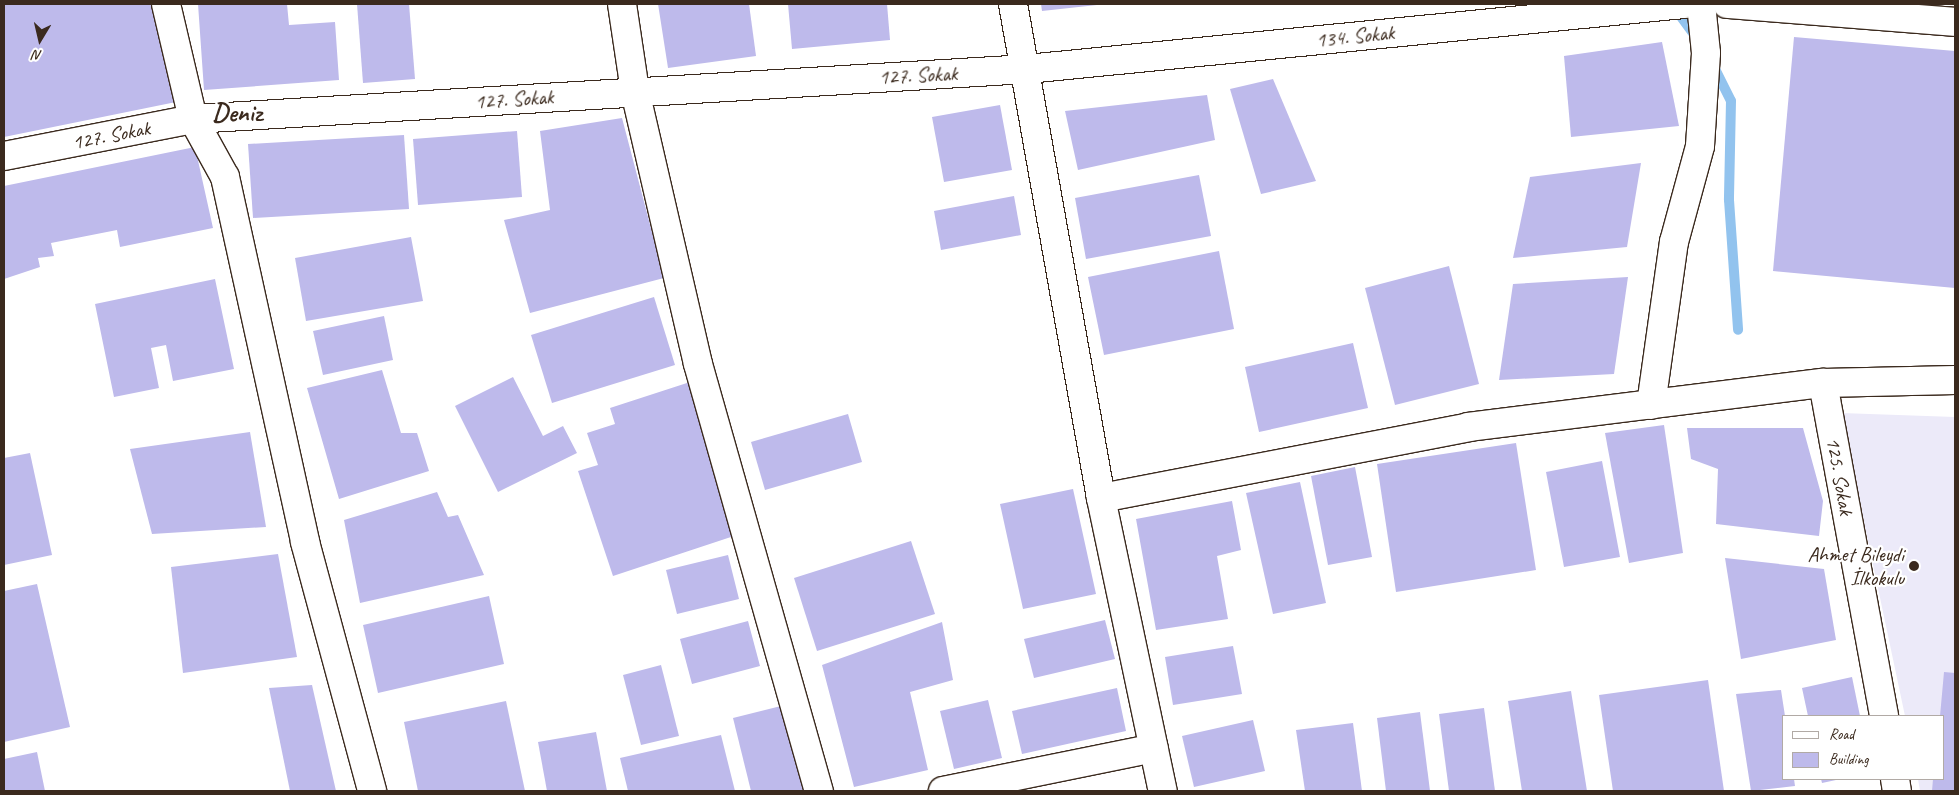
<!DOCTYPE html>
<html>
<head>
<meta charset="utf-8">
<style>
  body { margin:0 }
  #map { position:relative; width:1959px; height:795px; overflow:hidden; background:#fff; font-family:Caveat,sans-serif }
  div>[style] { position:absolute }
  .built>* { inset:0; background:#eceaf9 }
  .stream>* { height:10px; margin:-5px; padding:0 5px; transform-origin:5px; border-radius:5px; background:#92c3ee }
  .building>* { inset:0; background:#bebaeb }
  .roads { filter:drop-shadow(1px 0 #3b2a1e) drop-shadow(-1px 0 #3b2a1e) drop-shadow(0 1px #3b2a1e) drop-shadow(0 -1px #3b2a1e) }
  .street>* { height:28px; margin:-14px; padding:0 14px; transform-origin:14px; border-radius:14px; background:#fff }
  .dots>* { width:14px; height:14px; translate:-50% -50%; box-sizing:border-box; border:2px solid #fff; border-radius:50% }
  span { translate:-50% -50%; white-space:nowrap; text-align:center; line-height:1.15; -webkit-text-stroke:4.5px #fff; paint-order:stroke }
  .street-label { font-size:21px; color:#3b2a1e }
  .poi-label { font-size:21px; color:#3b2a1e }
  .right { translate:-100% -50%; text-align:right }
  .district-label { font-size:26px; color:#3b2a1e; font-weight:700 }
  .frame { position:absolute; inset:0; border:5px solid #3b2a1e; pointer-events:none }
  .legend { position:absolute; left:1782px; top:715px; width:162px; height:65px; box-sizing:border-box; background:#fff; border:1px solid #b1aaa5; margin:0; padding:6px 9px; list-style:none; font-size:15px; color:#3b2a1e }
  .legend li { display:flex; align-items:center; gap:10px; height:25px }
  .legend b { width:25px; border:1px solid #b1aaa5 }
  .north { position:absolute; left:15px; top:15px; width:50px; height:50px; -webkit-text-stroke:4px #fff; paint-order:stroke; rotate:189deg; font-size:14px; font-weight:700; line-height:20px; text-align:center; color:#3b2a1e }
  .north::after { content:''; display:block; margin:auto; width:18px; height:22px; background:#3b2a1e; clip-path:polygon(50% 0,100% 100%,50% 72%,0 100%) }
</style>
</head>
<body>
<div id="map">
  <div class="built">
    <div style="clip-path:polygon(1841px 413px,1955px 417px,1955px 791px,1920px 791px,1918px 779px,1943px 779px,1943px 716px,1905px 716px)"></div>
  </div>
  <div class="stream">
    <div style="left:1674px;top:7px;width:41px;rotate:54deg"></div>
    <div style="left:1713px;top:65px;width:40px;rotate:63.4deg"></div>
    <div style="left:1731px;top:101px;width:99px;rotate:91.2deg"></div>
    <div style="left:1729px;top:200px;width:130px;rotate:86deg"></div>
  </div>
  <div class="building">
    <div style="clip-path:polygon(4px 4px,155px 4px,176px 102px,4px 137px)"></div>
    <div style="clip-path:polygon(198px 4px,287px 4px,289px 25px,335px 22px,339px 80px,204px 90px)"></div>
    <div style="clip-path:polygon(357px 4px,409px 4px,415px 79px,363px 83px)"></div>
    <div style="clip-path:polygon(658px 4px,749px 4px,756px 56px,668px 68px)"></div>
    <div style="clip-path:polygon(788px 4px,887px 4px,890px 40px,792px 49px)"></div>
    <div style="clip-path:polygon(1041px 4px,1097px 4px,1097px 5px,1042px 11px)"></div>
    <div style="clip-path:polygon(1794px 37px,1955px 51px,1955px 288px,1773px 271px)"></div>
    <div style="clip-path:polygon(1662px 42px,1679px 126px,1571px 137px,1564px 56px)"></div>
    <div style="clip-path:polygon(1273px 79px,1316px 181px,1261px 194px,1230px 89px)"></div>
    <div style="clip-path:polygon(1207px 95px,1215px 140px,1078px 170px,1065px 111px)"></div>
    <div style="clip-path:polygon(1000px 105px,1012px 170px,944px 182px,932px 117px)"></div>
    <div style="clip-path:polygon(622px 118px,664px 278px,530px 313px,504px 220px,550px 210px,540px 131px)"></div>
    <div style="clip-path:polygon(517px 131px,522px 197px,418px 205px,413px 139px)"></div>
    <div style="clip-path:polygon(404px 135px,409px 209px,253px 218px,248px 144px)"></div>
    <div style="clip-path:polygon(195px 147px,213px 228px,120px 247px,117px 230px,51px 243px,54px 256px,38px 258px,40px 267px,4px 279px,4px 186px)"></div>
    <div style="clip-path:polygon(1641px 163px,1627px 247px,1513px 258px,1530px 177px)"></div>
    <div style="clip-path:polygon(1199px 175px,1211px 236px,1086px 259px,1075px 198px)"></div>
    <div style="clip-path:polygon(1014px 196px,1021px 235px,941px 250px,934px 211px)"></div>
    <div style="clip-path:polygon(411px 237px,423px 301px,306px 321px,295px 258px)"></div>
    <div style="clip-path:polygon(1219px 251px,1234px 329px,1104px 355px,1088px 277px)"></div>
    <div style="clip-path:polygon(1449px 266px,1479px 384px,1395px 405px,1365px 288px)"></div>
    <div style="clip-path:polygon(1628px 277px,1614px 374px,1499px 380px,1513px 284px)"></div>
    <div style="clip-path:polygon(215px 279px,234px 369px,173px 381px,166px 345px,151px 348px,159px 388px,114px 397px,95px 304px)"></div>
    <div style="clip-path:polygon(654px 297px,675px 365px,552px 403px,531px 335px)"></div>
    <div style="clip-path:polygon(384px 316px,393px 360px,323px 375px,313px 331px)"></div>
    <div style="clip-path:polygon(1353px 343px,1368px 408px,1259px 432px,1245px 367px)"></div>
    <div style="clip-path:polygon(382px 370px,401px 433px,417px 433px,429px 471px,339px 499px,307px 388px)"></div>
    <div style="clip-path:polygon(513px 377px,543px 436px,563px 426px,577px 453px,498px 492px,455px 406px)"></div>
    <div style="clip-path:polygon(690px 382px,740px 534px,613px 576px,578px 471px,598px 465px,587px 433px,615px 424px,610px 408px)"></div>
    <div style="clip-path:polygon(848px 414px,862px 462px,765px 490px,751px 442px)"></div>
    <div style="clip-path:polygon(1664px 425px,1683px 553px,1629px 563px,1605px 433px)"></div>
    <div style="clip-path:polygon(1687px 428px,1803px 428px,1823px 501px,1819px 536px,1716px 524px,1718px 469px,1691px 459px)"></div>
    <div style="clip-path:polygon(250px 432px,266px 527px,152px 534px,130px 449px)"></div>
    <div style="clip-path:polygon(1516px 443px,1536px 570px,1396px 592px,1377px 464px)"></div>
    <div style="clip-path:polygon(30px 453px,52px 555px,4px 565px,4px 458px)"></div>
    <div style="clip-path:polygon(1602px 461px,1620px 557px,1564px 567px,1546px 472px)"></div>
    <div style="clip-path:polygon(1355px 467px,1372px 557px,1328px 565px,1311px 476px)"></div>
    <div style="clip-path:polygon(1300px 482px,1326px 603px,1273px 614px,1246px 493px)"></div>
    <div style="clip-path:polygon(1073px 489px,1096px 594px,1023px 609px,1000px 504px)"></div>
    <div style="clip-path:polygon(437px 492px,448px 517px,458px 515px,484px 575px,360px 603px,344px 520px)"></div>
    <div style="clip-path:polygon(1232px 501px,1241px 550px,1217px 556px,1228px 619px,1156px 630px,1136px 519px)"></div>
    <div style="clip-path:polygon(911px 541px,935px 614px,817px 651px,794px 578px)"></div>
    <div style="clip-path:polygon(278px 554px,297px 657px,183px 673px,171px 567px)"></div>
    <div style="clip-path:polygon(728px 555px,739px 599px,677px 614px,666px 570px)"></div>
    <div style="clip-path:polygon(1725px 558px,1824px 569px,1836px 640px,1741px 659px)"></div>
    <div style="clip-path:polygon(37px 584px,70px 727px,4px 742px,4px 591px)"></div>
    <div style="clip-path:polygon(489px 596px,504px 664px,378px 693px,363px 625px)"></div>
    <div style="clip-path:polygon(1105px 620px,1115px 659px,1034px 678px,1024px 639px)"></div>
    <div style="clip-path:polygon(748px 621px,760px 666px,692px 684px,680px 639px)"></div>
    <div style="clip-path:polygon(942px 622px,953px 680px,910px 692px,928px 770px,854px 787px,822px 665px)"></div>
    <div style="clip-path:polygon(1233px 646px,1242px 694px,1173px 705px,1165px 657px)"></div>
    <div style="clip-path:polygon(661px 665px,679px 736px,641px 745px,623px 675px)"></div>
    <div style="clip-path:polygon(1944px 672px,1955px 673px,1955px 791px,1932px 791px,1933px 779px,1943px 779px,1943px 716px,1940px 716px)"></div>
    <div style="clip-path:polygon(1852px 677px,1860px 716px,1808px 716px,1802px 688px)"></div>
    <div style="clip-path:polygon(1708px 680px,1724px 791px,1613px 791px,1599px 695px)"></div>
    <div style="clip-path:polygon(312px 685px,336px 791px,290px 791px,269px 688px)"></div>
    <div style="clip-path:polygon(1117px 688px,1126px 731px,1022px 754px,1012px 711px)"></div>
    <div style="clip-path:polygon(1781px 690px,1785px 716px,1783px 779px,1794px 779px,1795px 786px,1751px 791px,1736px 694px)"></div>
    <div style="clip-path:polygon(1571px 691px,1587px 791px,1522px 791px,1508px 701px)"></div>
    <div style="clip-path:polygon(988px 700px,1002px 758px,954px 769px,940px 711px)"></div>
    <div style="clip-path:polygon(506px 701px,525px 791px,418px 791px,404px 722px)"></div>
    <div style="clip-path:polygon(785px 705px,806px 791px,751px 791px,733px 718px)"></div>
    <div style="clip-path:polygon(1484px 708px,1495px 791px,1449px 791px,1439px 714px)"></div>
    <div style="clip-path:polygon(1420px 712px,1430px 791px,1386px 791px,1377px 718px)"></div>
    <div style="clip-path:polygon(1253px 720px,1265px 771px,1194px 787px,1182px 736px)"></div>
    <div style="clip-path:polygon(1353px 723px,1362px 791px,1305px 791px,1296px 730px)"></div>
    <div style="clip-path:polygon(596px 732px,607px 791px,547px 791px,538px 742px)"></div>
    <div style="clip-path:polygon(721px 735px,735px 791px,628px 791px,620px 758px)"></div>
    <div style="clip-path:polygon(37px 752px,45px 791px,4px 791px,4px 759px)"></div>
    <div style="clip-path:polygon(1821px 779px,1836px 779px,1836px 780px,1822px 783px)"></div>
  </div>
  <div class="roads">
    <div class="street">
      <div style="left:166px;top:4px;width:118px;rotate:76.8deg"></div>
      <div style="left:193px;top:119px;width:66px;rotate:61.1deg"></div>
      <div style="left:225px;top:177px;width:374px;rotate:77.6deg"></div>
      <div style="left:305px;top:542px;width:258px;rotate:74.9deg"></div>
      <div style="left:622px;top:4px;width:88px;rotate:81.5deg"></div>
      <div style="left:635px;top:91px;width:280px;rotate:77deg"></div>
      <div style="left:698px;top:364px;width:444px;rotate:74.2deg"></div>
      <div style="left:1013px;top:4px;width:502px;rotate:79.9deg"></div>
      <div style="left:1101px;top:498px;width:299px;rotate:78.1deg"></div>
      <div style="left:1727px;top:4px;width:229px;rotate:4.5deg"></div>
      <div style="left:4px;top:156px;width:193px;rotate:-11.1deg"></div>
      <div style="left:193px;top:119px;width:835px;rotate:-3.43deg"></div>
      <div style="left:1027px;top:69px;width:660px;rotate:-5.65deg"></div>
      <div style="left:1823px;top:383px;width:339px;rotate:79.6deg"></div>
      <div style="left:1651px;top:405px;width:165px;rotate:-82deg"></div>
      <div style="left:1674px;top:242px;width:99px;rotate:-74.8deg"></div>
      <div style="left:1700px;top:146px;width:93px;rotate:-86.3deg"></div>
      <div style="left:1706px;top:53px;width:49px;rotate:-95.8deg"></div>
      <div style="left:1101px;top:498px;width:374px;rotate:-10.9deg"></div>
      <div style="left:1468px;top:427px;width:358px;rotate:-7.1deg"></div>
      <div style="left:1823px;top:383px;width:132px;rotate:-1.3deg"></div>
      <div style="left:1895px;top:779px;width:12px;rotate:81deg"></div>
      <div style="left:943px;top:791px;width:215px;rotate:-11.5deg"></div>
    </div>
  </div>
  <div class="dots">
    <div style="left:1914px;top:566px;background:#3b2a1e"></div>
  </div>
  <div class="street-label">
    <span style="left:1355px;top:36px;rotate:-6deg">134. Sokak</span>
    <span style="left:918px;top:75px;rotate:-3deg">127. Sokak</span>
    <span style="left:514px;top:99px;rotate:-4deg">127. Sokak</span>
    <span style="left:111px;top:135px;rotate:-11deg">127. Sokak</span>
    <span style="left:1840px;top:476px;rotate:80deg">125. Sokak</span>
  </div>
  <div class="poi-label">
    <span class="right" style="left:1904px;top:566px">Ahmet Bileydi<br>İlkokulu</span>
  </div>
  <div class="district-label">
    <span style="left:237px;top:113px">Deniz</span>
  </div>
  <div class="frame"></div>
  <ul class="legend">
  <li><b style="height:6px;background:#fff"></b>Road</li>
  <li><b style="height:14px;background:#bebaeb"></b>Building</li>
  </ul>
  <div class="north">N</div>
</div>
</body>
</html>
